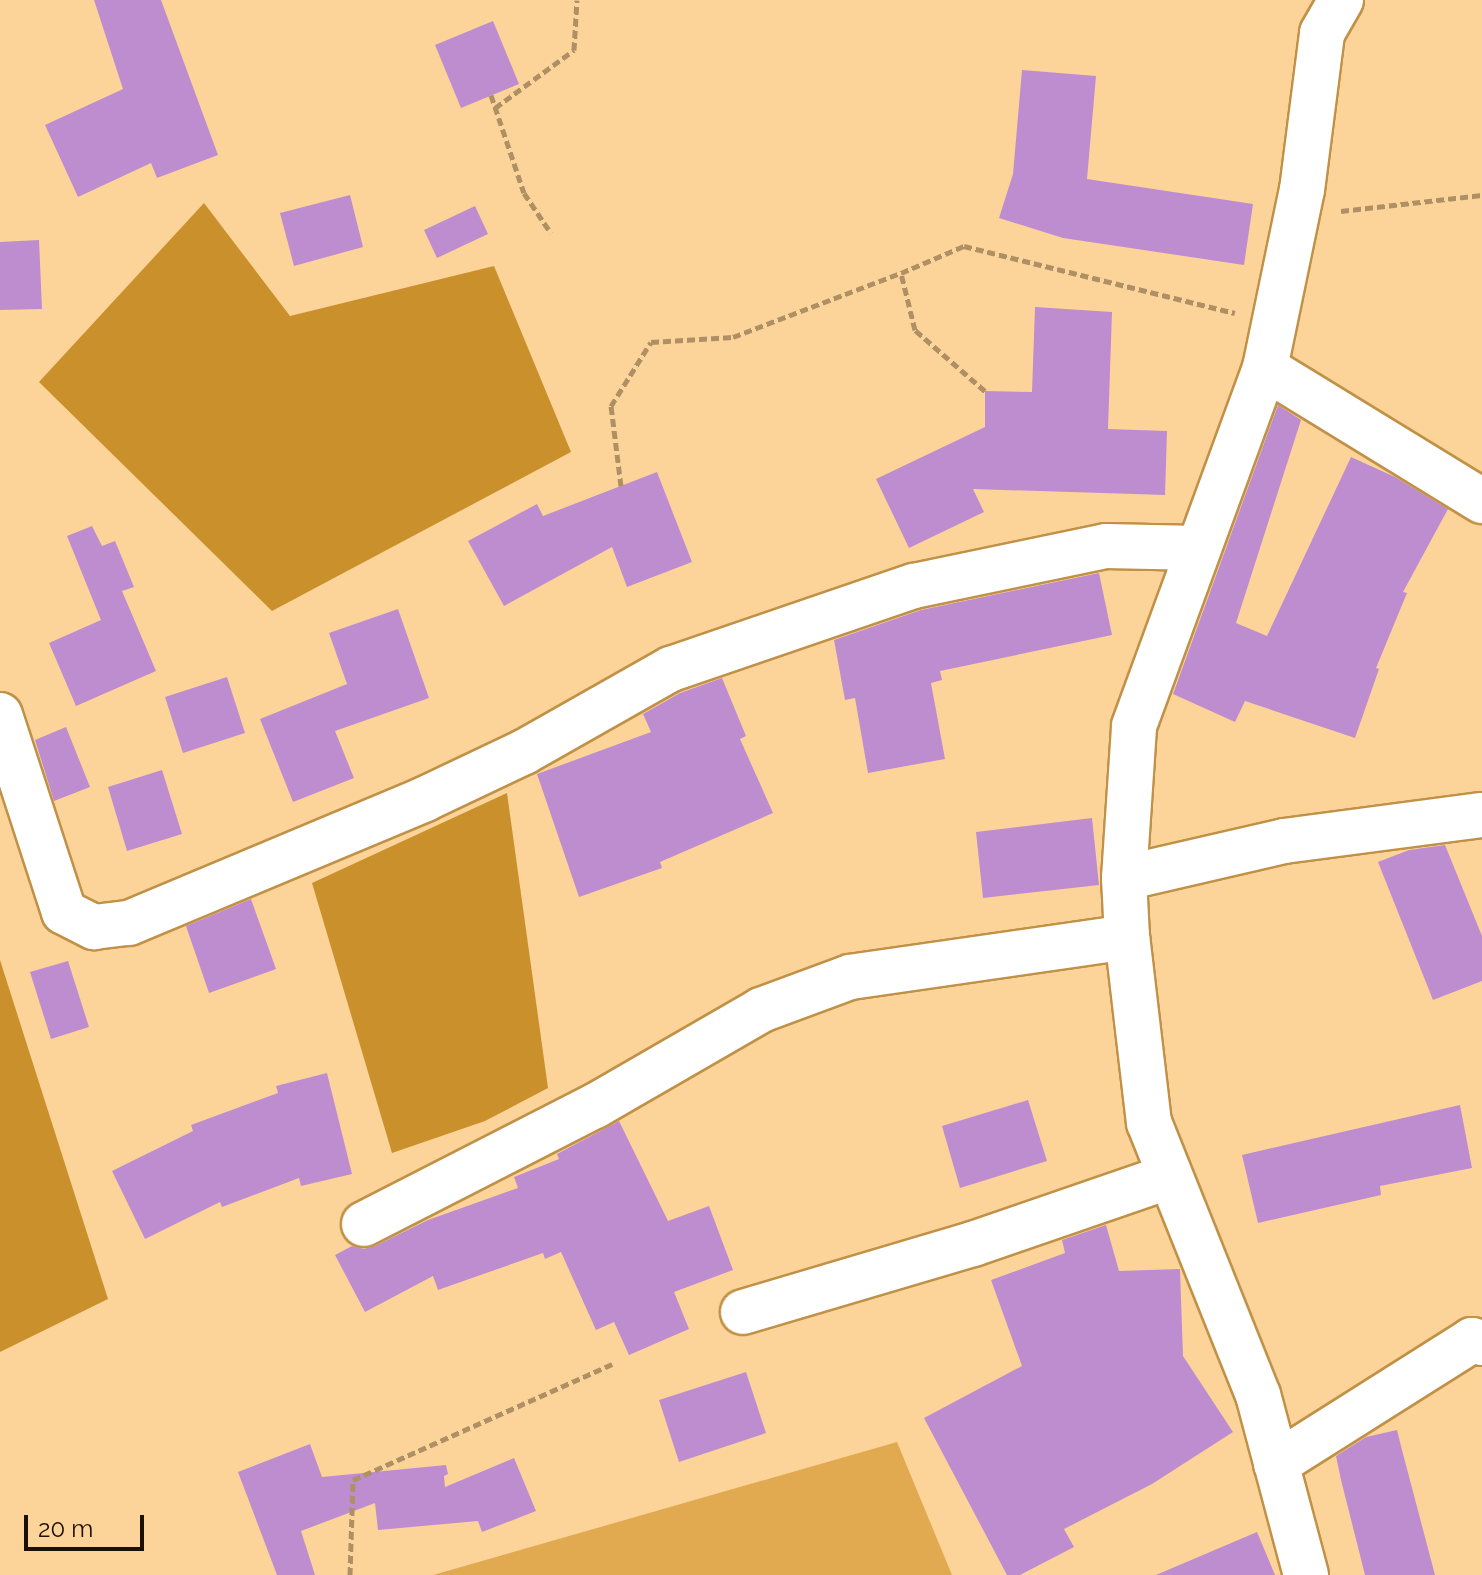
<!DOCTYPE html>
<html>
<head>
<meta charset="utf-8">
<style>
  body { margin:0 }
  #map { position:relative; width:1482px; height:1575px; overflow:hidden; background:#fcd49a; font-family:Raleway,sans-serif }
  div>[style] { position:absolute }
  .green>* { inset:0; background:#e1aa50 }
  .forest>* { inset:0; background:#ca902b }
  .building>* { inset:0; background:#be8dd0 }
  .path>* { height:5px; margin-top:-2.5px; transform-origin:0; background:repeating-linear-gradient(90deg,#af9064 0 8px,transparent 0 12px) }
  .roads { filter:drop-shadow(2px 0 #c09146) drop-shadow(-2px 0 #c09146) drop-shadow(0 2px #c09146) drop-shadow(0 -2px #c09146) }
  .street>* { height:44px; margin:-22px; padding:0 22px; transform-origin:22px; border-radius:22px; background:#fff }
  span { translate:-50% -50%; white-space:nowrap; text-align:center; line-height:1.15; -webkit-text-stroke:6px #fcd49a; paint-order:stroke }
  .scale { position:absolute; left:24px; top:1515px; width:120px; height:36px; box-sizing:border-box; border:4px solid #1e1000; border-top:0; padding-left:10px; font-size:24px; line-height:28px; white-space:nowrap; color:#1e1000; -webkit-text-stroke:6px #fcd49a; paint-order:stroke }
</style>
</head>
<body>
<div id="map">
  <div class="green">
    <div style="clip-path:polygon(897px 1442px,952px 1575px,433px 1575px)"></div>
  </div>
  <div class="forest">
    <div style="clip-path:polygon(204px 203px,290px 316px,494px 266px,571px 452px,272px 611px,39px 382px)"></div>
    <div style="clip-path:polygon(507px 793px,548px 1088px,485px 1121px,392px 1153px,312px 883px)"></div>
    <div style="clip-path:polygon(0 960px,108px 1299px,0 1352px)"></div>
  </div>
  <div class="building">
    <div style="clip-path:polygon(94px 0,161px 0,218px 155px,157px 178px,151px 163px,78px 197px,45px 125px,123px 89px)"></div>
    <div style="clip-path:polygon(493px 21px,519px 84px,461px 108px,435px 45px)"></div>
    <div style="clip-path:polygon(1022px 70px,1096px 76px,1087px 179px,1253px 204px,1244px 265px,1063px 238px,999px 218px,1013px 174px)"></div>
    <div style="clip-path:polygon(350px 195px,363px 247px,294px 266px,280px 213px)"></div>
    <div style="clip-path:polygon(475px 206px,488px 234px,437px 258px,424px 230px)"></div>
    <div style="clip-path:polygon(39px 240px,42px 309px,0 310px,0 242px)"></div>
    <div style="clip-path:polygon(1035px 307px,1112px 312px,1108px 429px,1167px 431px,1165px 495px,973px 489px,984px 512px,909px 548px,876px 479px,985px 427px,985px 391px,1032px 392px)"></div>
    <div style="clip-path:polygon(1278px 405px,1301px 420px,1236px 623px,1267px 636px,1351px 457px,1395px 477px,1448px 509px,1403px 592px,1407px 593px,1376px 668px,1379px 669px,1355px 738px,1245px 701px,1235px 722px,1173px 694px)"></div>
    <div style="clip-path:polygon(657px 472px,692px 562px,627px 587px,612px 547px,504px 606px,468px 541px,537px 504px,543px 516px)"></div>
    <div style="clip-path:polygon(92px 526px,102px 546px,115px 541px,134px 587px,122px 591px,156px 671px,76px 706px,49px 643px,101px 620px,67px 536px)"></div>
    <div style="clip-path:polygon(1099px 573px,1112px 635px,940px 671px,942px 680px,931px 683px,945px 759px,868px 773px,855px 698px,845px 700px,834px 640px,921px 610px)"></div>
    <div style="clip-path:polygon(398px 609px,429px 698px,335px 731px,354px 778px,293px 802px,260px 719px,347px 684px,329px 633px)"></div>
    <div style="clip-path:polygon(227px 677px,245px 733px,183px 753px,165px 697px)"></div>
    <div style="clip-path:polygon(722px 678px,746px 736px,740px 739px,773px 813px,660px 862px,662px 868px,579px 897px,537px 774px,651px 732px,643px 714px,680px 693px)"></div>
    <div style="clip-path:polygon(66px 727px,90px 787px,54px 801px,35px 740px)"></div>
    <div style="clip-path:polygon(162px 770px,182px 834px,127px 851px,108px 787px)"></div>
    <div style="clip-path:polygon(1092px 818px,1099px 885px,983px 898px,976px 832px)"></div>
    <div style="clip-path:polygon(1445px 845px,1482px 936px,1482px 981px,1433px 1000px,1378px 862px,1409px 850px)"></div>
    <div style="clip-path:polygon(251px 899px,276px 969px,209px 993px,186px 926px)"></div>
    <div style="clip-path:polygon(68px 961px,89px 1027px,51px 1039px,30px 972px)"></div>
    <div style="clip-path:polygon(327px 1073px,352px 1174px,301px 1186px,299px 1178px,222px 1207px,220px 1202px,145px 1239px,112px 1171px,193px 1131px,191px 1125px,278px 1093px,276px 1086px)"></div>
    <div style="clip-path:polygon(1028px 1100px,1047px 1161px,960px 1188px,942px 1126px)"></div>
    <div style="clip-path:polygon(1460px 1105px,1472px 1168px,1380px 1186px,1381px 1195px,1258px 1223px,1242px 1155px)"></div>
    <div style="clip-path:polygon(619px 1121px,668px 1221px,709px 1206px,733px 1270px,674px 1292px,689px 1329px,629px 1355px,614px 1322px,596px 1330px,561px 1252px,545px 1259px,543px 1253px,438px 1290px,433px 1276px,365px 1312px,335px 1255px,352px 1246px,364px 1249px,375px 1246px,428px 1220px,518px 1188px,514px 1177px,559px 1159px,557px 1154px)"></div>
    <div style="clip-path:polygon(1106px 1225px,1119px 1271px,1180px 1269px,1183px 1356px,1233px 1432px,1152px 1484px,1064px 1529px,1074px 1547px,1020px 1575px,1007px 1575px,924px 1418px,1022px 1366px,991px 1280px,1065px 1253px,1062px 1240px)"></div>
    <div style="clip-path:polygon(746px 1372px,766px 1433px,679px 1462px,659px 1400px)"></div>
    <div style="clip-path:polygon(1397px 1430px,1402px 1450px,1435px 1575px,1365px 1575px,1341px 1480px,1336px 1456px,1366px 1437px)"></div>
    <div style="clip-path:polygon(310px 1444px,322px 1477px,446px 1465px,448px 1474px,444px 1476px,445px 1487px,514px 1458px,536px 1511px,482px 1532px,478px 1521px,378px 1530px,375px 1503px,301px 1531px,315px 1575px,277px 1575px,238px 1472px)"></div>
    <div style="clip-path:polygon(1257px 1532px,1275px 1575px,1156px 1575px)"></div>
  </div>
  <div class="path">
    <div style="left:491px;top:95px;width:103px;rotate:71.4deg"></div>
    <div style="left:524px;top:193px;width:48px;rotate:56deg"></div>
    <div style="left:495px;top:108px;width:98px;rotate:-36.3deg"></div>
    <div style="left:574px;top:50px;width:50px;rotate:-86.6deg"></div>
    <div style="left:1341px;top:211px;width:142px;rotate:-6.5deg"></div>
    <div style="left:985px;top:391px;width:93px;rotate:-138.9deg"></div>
    <div style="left:915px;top:330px;width:59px;rotate:-103.8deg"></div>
    <div style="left:901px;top:273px;width:69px;rotate:-23.2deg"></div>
    <div style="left:964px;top:246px;width:279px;rotate:13.9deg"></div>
    <div style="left:621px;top:486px;width:81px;rotate:-97.1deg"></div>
    <div style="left:611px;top:406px;width:75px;rotate:-58deg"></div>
    <div style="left:651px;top:342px;width:82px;rotate:-3.5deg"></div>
    <div style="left:733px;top:337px;width:180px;rotate:-20.9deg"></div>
    <div style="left:350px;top:1575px;width:95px;rotate:-88.2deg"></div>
    <div style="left:353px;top:1480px;width:284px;rotate:-24.1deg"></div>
  </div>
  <div class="roads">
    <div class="street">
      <div style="left:1265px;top:368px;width:255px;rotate:31.5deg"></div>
      <div style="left:0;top:715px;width:207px;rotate:72deg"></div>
      <div style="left:64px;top:912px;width:34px;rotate:27deg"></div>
      <div style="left:94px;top:927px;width:35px;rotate:-7deg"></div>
      <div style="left:129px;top:923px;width:321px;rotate:-22.7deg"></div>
      <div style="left:425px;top:799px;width:110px;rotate:-25.4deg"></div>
      <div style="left:524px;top:752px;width:169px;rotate:-29.5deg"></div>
      <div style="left:671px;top:669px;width:257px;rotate:-18.9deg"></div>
      <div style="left:914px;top:586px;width:196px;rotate:-11.8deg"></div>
      <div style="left:1106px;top:546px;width:93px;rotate:1.2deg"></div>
      <div style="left:1124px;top:878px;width:164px;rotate:-13deg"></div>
      <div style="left:1284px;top:841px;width:200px;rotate:-7.5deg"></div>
      <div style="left:364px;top:1224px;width:259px;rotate:-27.1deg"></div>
      <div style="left:595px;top:1106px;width:192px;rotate:-30deg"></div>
      <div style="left:761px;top:1010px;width:95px;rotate:-20.3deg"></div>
      <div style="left:850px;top:977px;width:280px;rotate:-8.2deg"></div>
      <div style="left:743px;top:1312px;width:240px;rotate:-16.5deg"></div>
      <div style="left:973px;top:1244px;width:208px;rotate:-19deg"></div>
      <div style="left:1276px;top:1464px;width:232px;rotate:-32.3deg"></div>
      <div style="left:1472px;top:1340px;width:10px;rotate:17deg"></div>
      <div style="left:1306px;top:1575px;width:186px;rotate:-104.9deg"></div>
      <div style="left:1258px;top:1395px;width:293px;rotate:-111.8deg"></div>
      <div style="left:1149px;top:1123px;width:187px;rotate:-96.7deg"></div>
      <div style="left:1127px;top:937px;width:59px;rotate:-92.9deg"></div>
      <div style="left:1124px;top:878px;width:152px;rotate:-86.2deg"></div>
      <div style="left:1134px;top:726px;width:381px;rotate:-69.9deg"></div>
      <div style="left:1265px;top:368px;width:182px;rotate:-78.3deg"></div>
      <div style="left:1302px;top:190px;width:158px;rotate:-82.7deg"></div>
      <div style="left:1322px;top:33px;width:38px;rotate:-60deg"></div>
    </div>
  </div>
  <div class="scale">20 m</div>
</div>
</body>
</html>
